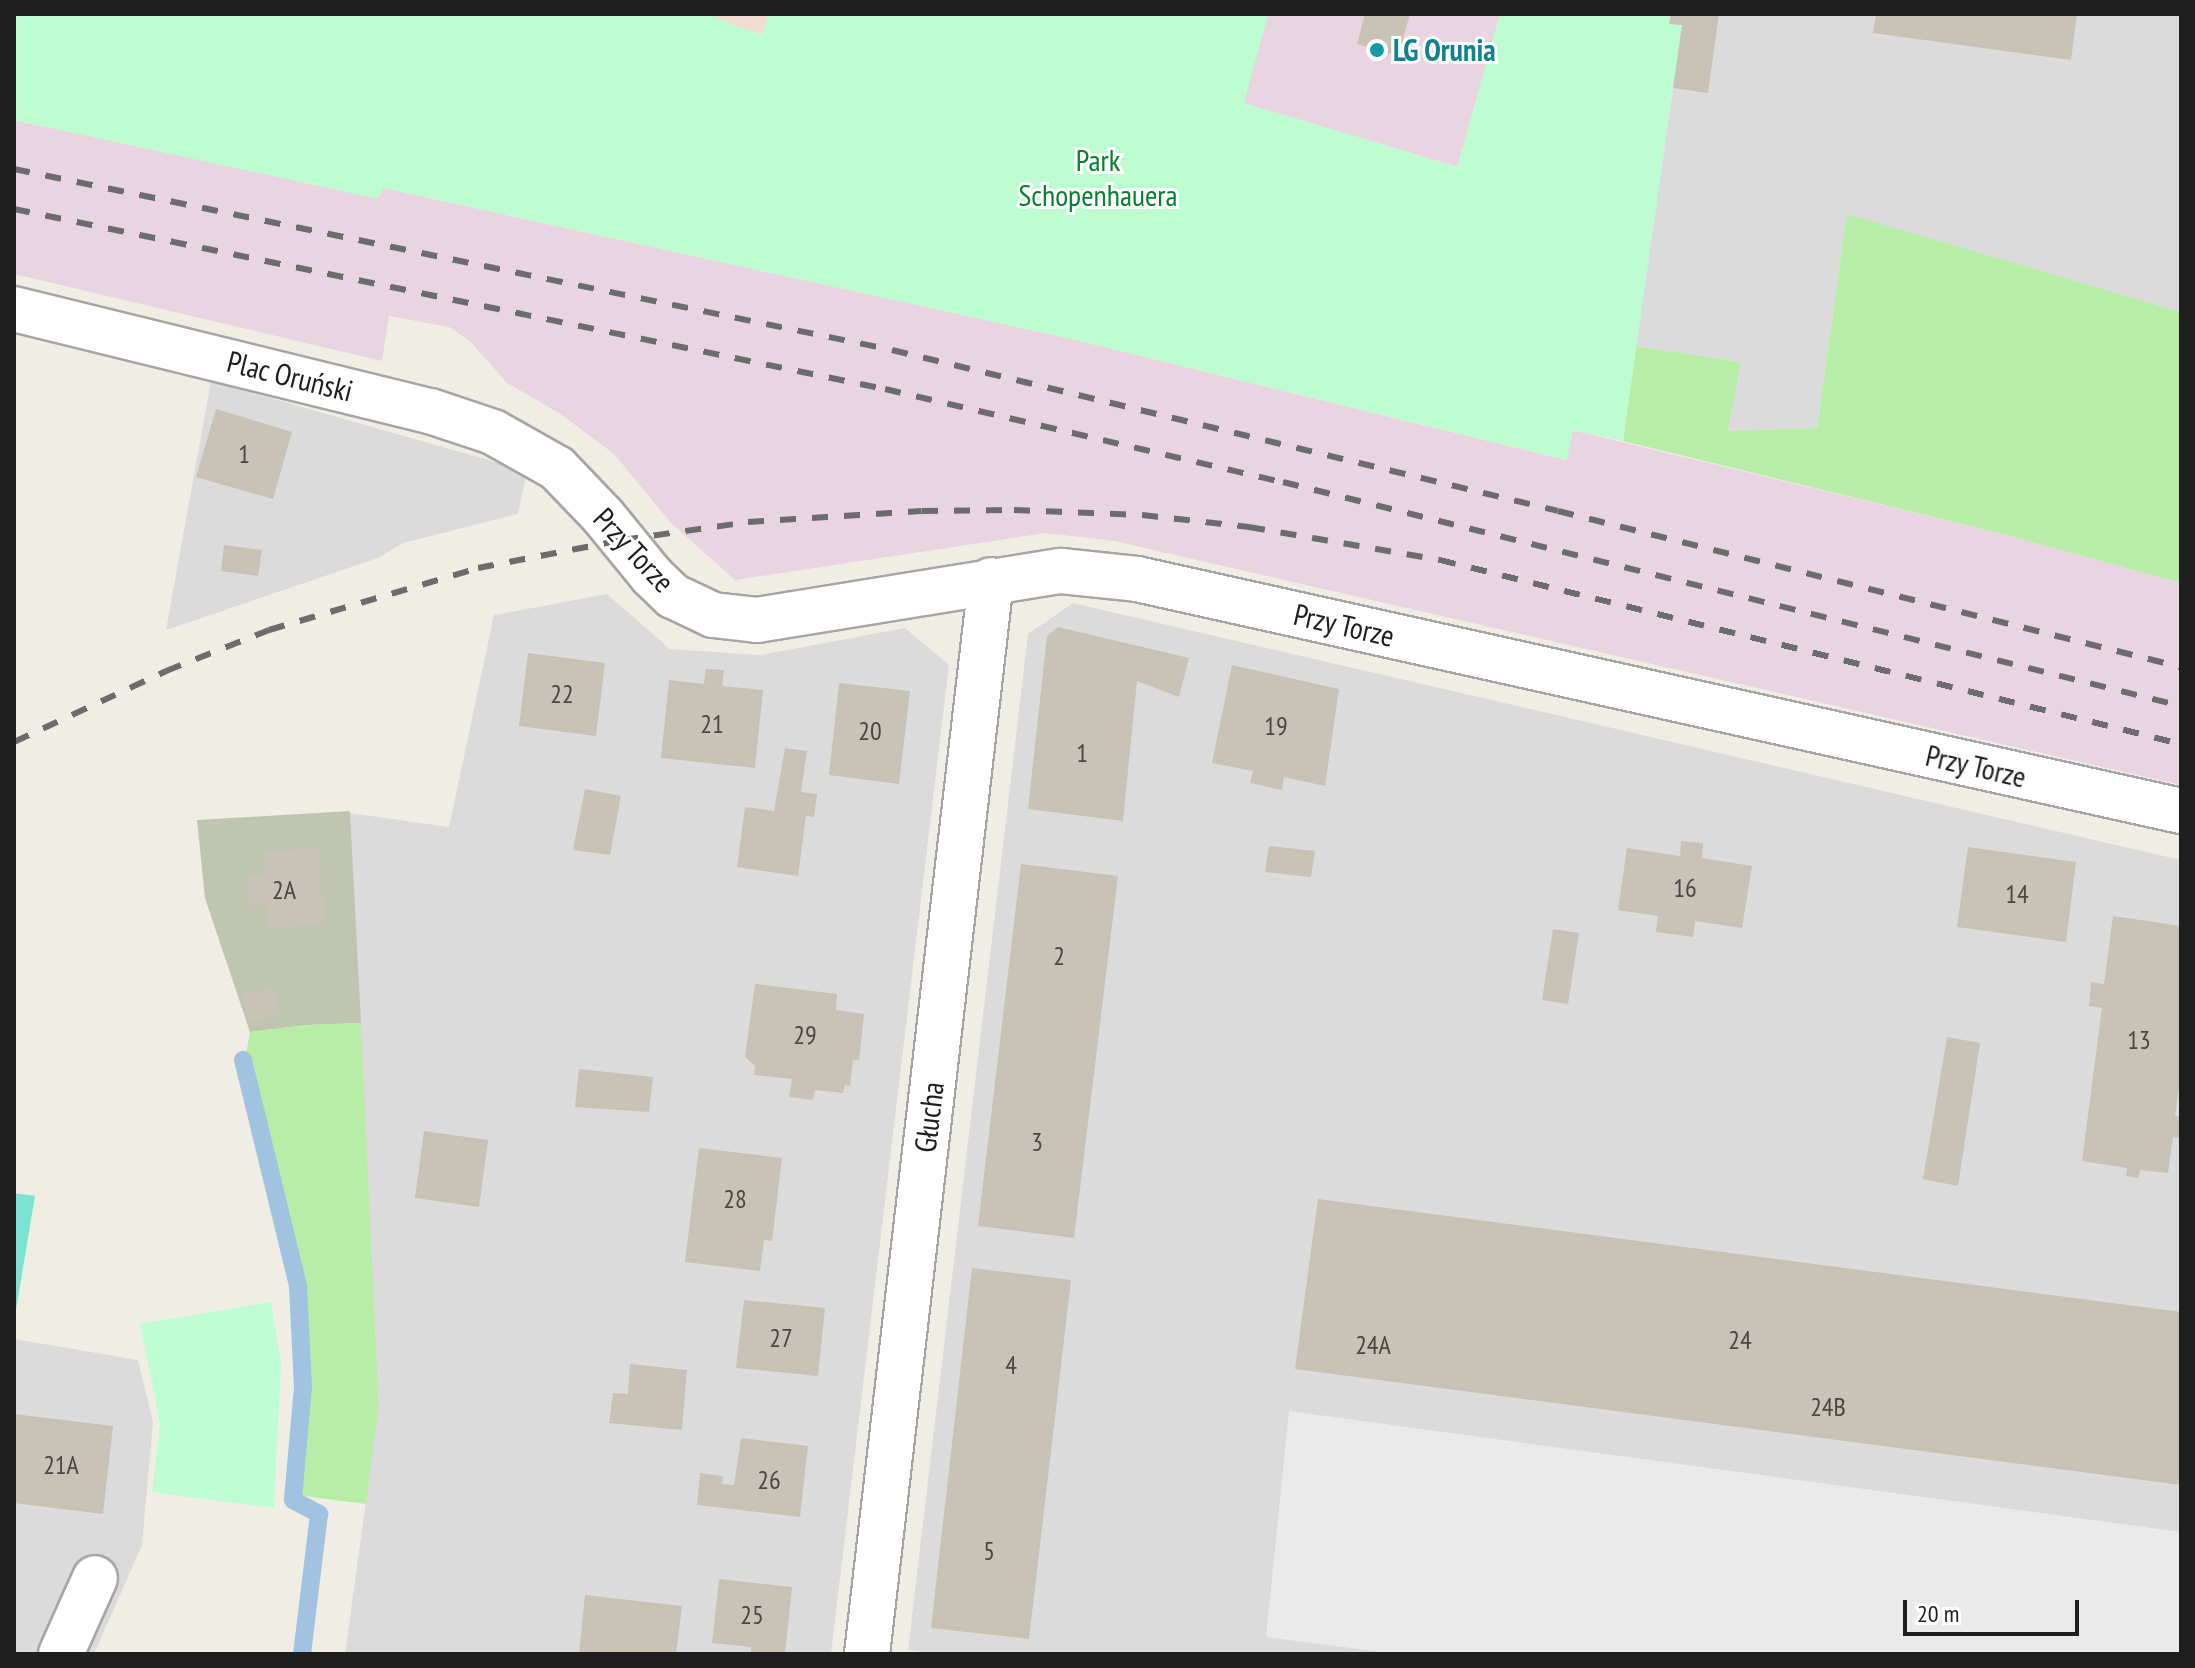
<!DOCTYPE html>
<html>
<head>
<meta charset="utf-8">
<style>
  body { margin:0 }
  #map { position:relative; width:2195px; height:1668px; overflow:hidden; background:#f0eee4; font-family:"PT Sans Narrow",sans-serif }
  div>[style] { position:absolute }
  .residential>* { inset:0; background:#dcdbdb }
  .commercial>* { inset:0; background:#f1dbd2 }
  .industrial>* { inset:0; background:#e9d5e1 }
  .construction>* { inset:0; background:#bfc5af }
  .grass>* { inset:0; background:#b8eda7 }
  .park>* { inset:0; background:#befcd2 }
  .pitch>* { inset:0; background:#7de3d4 }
  .parking>* { inset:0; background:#eaeaea }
  .stream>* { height:18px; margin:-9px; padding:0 9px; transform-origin:9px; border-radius:9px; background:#a2c3e0 }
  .building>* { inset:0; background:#c8c2b7 }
  .roads { filter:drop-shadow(2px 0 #a5a5a5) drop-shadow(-2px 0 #a5a5a5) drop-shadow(0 2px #a5a5a5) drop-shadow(0 -2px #a5a5a5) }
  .minor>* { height:44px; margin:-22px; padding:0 22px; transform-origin:22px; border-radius:22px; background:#fff }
  .rail>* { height:6px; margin-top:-3px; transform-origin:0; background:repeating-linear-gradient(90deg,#6c6c6c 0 16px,transparent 0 32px) }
  .dots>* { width:22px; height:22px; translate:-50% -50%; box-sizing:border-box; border:4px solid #fff; border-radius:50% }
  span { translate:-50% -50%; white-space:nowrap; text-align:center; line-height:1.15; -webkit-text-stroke:6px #fff; paint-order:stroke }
  .number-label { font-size:26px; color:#484744 }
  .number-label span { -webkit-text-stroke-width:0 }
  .culture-label { font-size:30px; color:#0d838f; font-weight:700 }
  .left { translate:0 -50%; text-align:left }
  .park-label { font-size:30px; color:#06822e }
  .street-label { font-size:30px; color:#1e1e1e }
  .frame { position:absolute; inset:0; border:16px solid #1e1e1e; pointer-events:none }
  .scale { position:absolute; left:1903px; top:1600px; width:176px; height:36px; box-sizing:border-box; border:4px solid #1e1e1e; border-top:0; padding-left:10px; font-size:24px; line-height:28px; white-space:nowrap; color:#1e1e1e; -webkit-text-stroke:6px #fff; paint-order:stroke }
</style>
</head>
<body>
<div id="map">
  <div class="residential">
    <div style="clip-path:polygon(1671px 14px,2181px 14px,2181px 312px,1847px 215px,1817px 428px,1728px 431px,1741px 362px,1636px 346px,1682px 26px,1669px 24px)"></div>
    <div style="clip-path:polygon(211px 381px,527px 471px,518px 514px,403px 543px,378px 558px,166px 630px)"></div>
    <div style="clip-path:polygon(607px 594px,670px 649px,761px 655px,905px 628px,949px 665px,831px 1654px,345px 1654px,379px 1406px,350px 813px,449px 827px,494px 615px)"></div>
    <div style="clip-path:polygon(1073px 603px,2181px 860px,2181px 1654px,936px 1654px,908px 1650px,1028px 634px)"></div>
    <div style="clip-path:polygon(14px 1339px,138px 1360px,153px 1422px,142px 1545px,94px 1654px,14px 1654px)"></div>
  </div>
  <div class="commercial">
    <div style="clip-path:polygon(706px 14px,769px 14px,762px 35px)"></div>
  </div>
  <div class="industrial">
    <div style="clip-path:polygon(1268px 14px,1500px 14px,1458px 167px,1243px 103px)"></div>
    <div style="clip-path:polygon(14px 120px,377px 198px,383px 188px,1067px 338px,1566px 460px,1572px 430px,2007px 535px,2181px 583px,2181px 785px,1114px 541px,1046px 533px,735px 580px,671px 523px,614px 454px,559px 413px,507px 383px,471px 342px,449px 327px,389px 316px,382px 361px,14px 274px)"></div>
  </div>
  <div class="construction">
    <div style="clip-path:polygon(350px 811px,361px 1023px,307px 1025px,250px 1032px,205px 898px,197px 820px)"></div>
  </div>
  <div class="grass">
    <div style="clip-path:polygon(1847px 214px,2181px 312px,2181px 583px,2007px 535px,1623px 441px,1636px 346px,1741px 362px,1728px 431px,1817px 428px)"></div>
    <div style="clip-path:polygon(361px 1023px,379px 1406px,366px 1504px,288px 1494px,301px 1287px,246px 1055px,250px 1032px,307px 1025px)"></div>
  </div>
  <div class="park">
    <div style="clip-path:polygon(14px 14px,706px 14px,761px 35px,769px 14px,1268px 14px,1244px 103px,1457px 167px,1500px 14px,1671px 14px,1670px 24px,1682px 25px,1623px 441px,1573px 430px,1567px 460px,1067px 338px,384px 188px,378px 199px,14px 120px)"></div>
    <div style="clip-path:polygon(271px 1302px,281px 1364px,274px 1508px,152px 1492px,160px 1424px,140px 1324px)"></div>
  </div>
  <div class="pitch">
    <div style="clip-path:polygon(14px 1193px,35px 1196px,14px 1322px)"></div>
  </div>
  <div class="parking">
    <div style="clip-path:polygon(1289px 1411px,2181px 1532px,2181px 1654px,1397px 1654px,1266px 1637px)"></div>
  </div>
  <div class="stream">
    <div style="left:243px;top:1060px;width:233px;rotate:76.3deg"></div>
    <div style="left:298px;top:1286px;width:101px;rotate:87.2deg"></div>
    <div style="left:303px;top:1387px;width:113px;rotate:95.1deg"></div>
    <div style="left:293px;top:1500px;width:30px;rotate:28deg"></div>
    <div style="left:319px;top:1514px;width:141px;rotate:96.9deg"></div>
  </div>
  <div class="building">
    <div style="clip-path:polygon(1365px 14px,1410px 14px,1398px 56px,1357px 44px)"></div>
    <div style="clip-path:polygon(1671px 14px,1719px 14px,1708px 93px,1673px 88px,1682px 25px,1669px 24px)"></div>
    <div style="clip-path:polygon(1876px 14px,2077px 14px,2071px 60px,1873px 33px)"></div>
    <div style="clip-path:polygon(216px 409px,292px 432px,273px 499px,196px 477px)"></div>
    <div style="clip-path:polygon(224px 545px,262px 550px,258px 576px,221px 571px)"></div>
    <div style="clip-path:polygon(1058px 627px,1189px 658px,1179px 697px,1137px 681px,1123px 821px,1028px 809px,1047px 636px)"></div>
    <div style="clip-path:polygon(528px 653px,605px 663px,596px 736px,519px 726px)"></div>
    <div style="clip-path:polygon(1232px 665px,1339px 689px,1325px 786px,1284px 777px,1282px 790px,1250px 783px,1253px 771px,1212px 763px)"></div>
    <div style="clip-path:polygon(706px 669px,724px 670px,722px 686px,763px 690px,755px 768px,661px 758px,669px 680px,704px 684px)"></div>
    <div style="clip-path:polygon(839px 683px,910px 691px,899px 784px,829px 775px)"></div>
    <div style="clip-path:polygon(785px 748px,807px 751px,801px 792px,817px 794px,814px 817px,806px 816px,798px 876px,737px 867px,745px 807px,774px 811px)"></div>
    <div style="clip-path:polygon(585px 789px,621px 796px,610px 855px,573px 850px)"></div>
    <div style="clip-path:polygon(1681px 841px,1703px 843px,1702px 858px,1752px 866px,1742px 928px,1695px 921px,1693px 937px,1656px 932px,1658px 916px,1618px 910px,1627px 848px,1680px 856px)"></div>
    <div style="clip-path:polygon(1269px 846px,1315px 851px,1311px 877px,1265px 872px)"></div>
    <div style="clip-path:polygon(1968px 847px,2076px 862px,2066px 942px,1957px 927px)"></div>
    <div style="clip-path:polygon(319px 848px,324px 924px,267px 928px,266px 904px,248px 905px,246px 877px,264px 875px,263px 852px)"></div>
    <div style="clip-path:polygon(1021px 864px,1118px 876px,1074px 1238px,978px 1226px)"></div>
    <div style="clip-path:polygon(2113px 916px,2181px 926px,2181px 1073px,2175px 1116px,2181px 1117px,2181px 1138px,2173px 1137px,2168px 1173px,2140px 1170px,2138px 1178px,2126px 1176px,2127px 1168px,2082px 1161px,2102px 1008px,2089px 1006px,2091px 982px,2104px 984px)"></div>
    <div style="clip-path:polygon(1553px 929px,1579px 933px,1568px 1004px,1542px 1000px)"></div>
    <div style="clip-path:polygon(755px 984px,837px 994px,836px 1010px,864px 1014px,859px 1060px,853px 1060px,850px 1086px,845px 1085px,843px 1093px,815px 1090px,813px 1100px,789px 1097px,792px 1079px,754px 1075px,755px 1066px,745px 1057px)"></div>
    <div style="clip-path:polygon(273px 987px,279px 1014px,248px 1022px,242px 994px)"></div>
    <div style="clip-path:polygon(1947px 1037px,1980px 1043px,1958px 1186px,1923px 1179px)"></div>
    <div style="clip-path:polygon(579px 1069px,653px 1077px,649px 1112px,575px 1107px)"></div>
    <div style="clip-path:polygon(424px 1131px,488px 1140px,479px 1207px,415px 1198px)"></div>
    <div style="clip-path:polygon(699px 1148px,782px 1158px,772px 1241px,764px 1240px,760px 1271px,685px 1262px)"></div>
    <div style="clip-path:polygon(1318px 1199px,2181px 1312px,2181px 1485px,1295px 1369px)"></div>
    <div style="clip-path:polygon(972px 1268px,1071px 1280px,1029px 1639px,931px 1628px)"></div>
    <div style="clip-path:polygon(744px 1300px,825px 1308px,818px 1376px,736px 1368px)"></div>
    <div style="clip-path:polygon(630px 1364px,687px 1370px,682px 1430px,609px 1423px,613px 1393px,628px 1394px)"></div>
    <div style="clip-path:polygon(14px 1414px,113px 1426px,103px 1514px,14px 1503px)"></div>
    <div style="clip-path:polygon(741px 1438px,808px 1446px,800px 1517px,697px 1505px,700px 1473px,723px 1476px,722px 1484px,734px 1485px)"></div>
    <div style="clip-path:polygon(719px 1579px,792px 1587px,785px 1654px,751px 1654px,751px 1647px,712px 1643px)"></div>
    <div style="clip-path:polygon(585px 1595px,682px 1606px,676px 1654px,579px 1654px)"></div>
  </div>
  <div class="roads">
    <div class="minor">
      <div style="left:14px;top:309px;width:428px;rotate:13.8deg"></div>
      <div style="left:430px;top:411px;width:66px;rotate:18.4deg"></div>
      <div style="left:493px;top:432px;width:73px;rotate:29.4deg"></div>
      <div style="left:557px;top:468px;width:66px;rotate:46.2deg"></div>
      <div style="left:603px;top:516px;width:77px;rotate:50.8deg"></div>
      <div style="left:652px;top:576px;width:29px;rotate:44deg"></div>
      <div style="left:673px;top:596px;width:44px;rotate:25.4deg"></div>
      <div style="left:713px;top:615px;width:44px;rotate:6.5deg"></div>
      <div style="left:757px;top:620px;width:308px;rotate:-9.2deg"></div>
      <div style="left:1061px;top:571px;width:76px;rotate:6deg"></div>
      <div style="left:1137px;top:579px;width:1069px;rotate:12.53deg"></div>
      <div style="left:61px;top:1654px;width:83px;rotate:-65.9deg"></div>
      <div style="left:867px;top:1654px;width:1081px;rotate:-83.41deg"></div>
    </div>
  </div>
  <div class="rail">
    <div style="left:14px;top:169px;width:896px;rotate:11.65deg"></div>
    <div style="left:892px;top:350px;width:685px;rotate:13.59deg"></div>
    <div style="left:1558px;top:511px;width:642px;rotate:14.06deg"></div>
    <div style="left:14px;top:209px;width:889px;rotate:11.68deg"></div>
    <div style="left:885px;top:389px;width:409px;rotate:13.2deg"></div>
    <div style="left:1283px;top:482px;width:926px;rotate:14.01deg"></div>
    <div style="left:14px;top:742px;width:168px;rotate:-25deg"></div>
    <div style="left:166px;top:671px;width:111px;rotate:-21.7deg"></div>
    <div style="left:269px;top:630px;width:218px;rotate:-16.5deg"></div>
    <div style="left:478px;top:568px;width:147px;rotate:-11deg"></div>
    <div style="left:622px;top:540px;width:127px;rotate:-8.1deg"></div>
    <div style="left:748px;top:522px;width:174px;rotate:-3.6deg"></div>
    <div style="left:922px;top:511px;width:92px;rotate:-0.6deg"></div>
    <div style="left:1014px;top:510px;width:128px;rotate:2.2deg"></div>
    <div style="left:1142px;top:515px;width:108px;rotate:6.4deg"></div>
    <div style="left:1249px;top:527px;width:194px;rotate:9.8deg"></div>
    <div style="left:1440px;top:560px;width:764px;rotate:13.95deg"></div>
  </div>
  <div class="dots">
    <div style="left:1377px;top:50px;background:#0f9aa8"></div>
  </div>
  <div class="number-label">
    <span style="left:244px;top:454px">1</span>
    <span style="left:562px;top:694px">22</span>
    <span style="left:712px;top:724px">21</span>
    <span style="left:1276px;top:726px">19</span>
    <span style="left:870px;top:731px">20</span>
    <span style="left:1082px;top:753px">1</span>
    <span style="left:1685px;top:888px">16</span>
    <span style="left:284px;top:890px">2A</span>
    <span style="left:2017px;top:894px">14</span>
    <span style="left:1059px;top:956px">2</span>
    <span style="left:805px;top:1035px">29</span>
    <span style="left:2139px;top:1040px">13</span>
    <span style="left:1037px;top:1142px">3</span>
    <span style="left:735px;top:1199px">28</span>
    <span style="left:781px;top:1338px">27</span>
    <span style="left:1740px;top:1340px">24</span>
    <span style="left:1373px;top:1345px">24A</span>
    <span style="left:1011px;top:1365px">4</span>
    <span style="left:1828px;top:1407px">24B</span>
    <span style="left:61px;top:1465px">21A</span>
    <span style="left:769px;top:1480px">26</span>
    <span style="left:989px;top:1551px">5</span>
    <span style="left:752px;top:1615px">25</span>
  </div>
  <div class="culture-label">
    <span class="left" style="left:1393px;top:50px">LG Orunia</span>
  </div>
  <div class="park-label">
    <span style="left:1098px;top:177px">Park<br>Schopenhauera</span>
  </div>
  <div class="street-label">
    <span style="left:290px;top:376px;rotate:14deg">Plac Oruński</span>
    <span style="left:634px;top:550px;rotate:47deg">Przy Torze</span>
    <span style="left:1344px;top:625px;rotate:13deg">Przy Torze</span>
    <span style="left:1976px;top:766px;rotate:13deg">Przy Torze</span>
    <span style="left:929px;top:1117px;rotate:-83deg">Głucha</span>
  </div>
  <div class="frame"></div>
  <div class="scale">20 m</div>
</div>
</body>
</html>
